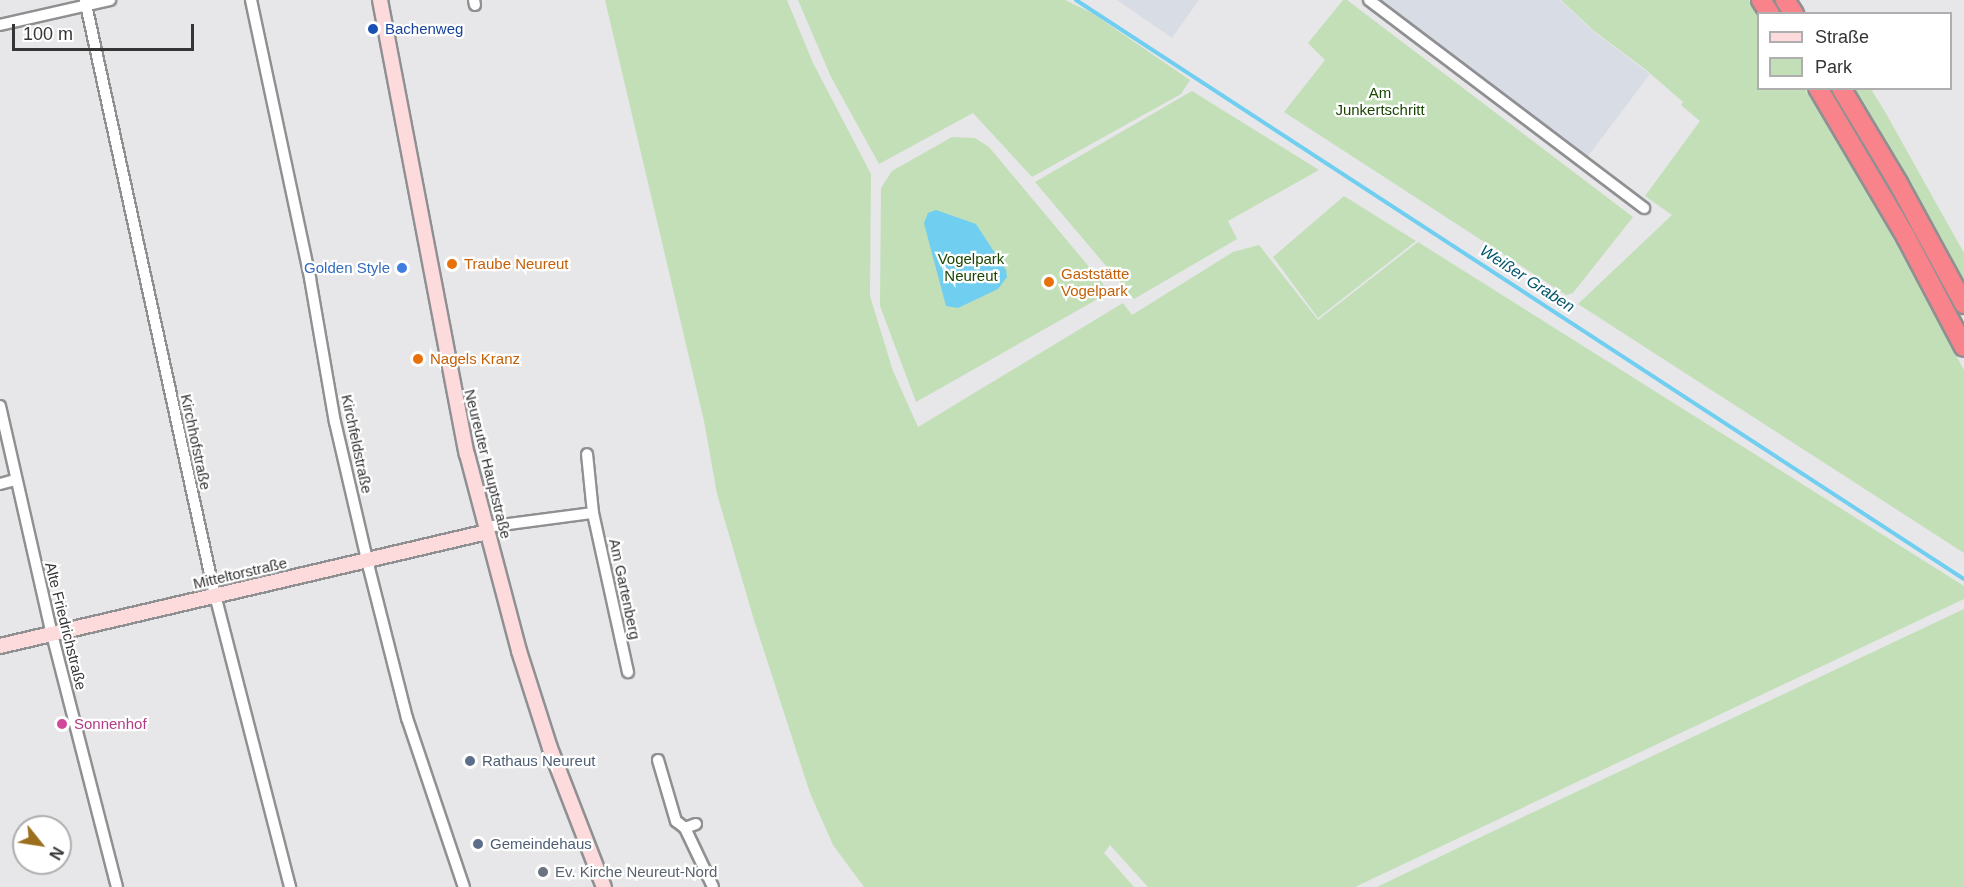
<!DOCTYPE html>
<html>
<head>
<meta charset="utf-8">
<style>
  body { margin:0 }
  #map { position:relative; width:1964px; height:887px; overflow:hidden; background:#e7e7e9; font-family:Helvetica,sans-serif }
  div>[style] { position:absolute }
  .built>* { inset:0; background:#d8dce4 }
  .green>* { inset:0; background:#c2dfb8 }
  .water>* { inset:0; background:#70cef0 }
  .stream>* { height:4px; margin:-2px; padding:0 2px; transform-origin:2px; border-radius:2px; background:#70cef0 }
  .roads { filter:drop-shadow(2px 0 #8f9092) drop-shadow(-2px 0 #8f9092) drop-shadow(0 2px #8f9092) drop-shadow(0 -2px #8f9092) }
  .street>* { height:10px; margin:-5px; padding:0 5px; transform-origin:5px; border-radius:5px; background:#fff }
  .secondary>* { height:14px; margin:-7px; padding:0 7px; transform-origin:7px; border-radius:7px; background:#fddadc }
  .highway>* { height:18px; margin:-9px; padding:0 9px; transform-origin:9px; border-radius:9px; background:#f9838b }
  .dots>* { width:16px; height:16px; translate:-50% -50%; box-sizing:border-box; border:3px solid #fff; border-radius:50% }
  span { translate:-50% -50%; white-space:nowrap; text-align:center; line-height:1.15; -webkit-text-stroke:4.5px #fff; paint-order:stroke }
  .transit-label { font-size:15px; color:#164399 }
  .left { translate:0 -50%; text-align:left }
  .park-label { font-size:15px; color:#1a4602 }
  .food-label { font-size:15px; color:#c56008 }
  .shop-label { font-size:15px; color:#366cbe }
  .right { translate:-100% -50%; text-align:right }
  .street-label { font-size:15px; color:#353536 }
  .hotel-label { font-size:15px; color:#b23c85 }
  .service-label { font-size:15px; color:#4e5e75 }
  .worship-label { font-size:15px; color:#5b616d }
  .water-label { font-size:16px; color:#00556c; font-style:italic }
  .legend { position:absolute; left:1757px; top:12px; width:195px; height:78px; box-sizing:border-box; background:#fff; border:2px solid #aeaeaf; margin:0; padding:8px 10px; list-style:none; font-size:18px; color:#353536 }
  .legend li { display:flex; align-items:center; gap:12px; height:30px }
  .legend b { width:30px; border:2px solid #aeaeaf }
  .north { position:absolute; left:12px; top:815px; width:60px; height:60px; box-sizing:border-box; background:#fff; border:2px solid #aeaeaf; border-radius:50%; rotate:120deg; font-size:16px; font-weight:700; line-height:24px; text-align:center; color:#353536 }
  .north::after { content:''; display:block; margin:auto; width:21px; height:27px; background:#9b6f1e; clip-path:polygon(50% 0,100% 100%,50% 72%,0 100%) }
  .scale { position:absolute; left:12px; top:24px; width:182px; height:27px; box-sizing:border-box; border:3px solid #353536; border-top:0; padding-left:8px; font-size:18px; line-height:21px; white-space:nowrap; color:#353536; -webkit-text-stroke:4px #fff; paint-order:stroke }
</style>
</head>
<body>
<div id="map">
  <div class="built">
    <div style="clip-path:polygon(1117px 0,1199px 0,1172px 38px)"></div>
    <div style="clip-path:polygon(1379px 0,1560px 0,1594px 32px,1650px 74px,1586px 159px)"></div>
  </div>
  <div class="green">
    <div style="clip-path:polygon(605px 0,787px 0,813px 63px,871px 174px,870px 296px,893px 371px,918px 427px,1123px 303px,1132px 315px,1233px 252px,1259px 245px,1318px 320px,1418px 242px,1964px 586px,1964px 599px,1355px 887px,1148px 887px,1110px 845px,1104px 853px,1134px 887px,864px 887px,833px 845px,810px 793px,754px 620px,717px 494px,704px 421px)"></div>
    <div style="clip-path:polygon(798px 0,1065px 0,1092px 13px,1190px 80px,1181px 94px,1032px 177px,973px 113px,879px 164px,831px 77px)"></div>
    <div style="clip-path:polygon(1343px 0,1347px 0,1633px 217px,1573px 293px,1566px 295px,1284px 112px,1325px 60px,1308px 43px)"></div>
    <div style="clip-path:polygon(1561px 0,1749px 0,1758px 15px,1758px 88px,1805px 89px,1884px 221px,1964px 370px,1964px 553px,1578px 304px,1672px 215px,1645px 196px,1700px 121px,1681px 105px,1683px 102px,1645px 69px,1594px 31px)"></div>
    <div style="clip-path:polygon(1827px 89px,1833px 89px,1904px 209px,1964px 321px,1964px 331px)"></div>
    <div style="clip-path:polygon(1855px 89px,1871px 89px,1884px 110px,1964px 253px,1964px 280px)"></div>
    <div style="clip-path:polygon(1192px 91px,1319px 170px,1228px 221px,1237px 239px,1134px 299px,1035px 182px)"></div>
    <div style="clip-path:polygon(952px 137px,975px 138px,989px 147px,1110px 292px,916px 402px,880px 306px,881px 188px,892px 171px)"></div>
    <div style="clip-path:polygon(1344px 196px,1416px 241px,1318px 318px,1273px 257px)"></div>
    <div style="clip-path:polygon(1964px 609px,1964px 887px,1377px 887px,1485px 835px)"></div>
  </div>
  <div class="water">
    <div style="clip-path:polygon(936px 210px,976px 224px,1006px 270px,1007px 277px,998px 289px,958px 308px,946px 306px,926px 231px,924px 223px,928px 213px)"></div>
  </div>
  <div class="stream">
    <div style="left:1076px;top:0;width:1060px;rotate:33.11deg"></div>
  </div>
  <div class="roads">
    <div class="street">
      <div style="left:85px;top:0;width:597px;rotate:77.71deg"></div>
      <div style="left:212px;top:583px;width:314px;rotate:75.6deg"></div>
      <div style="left:251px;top:0;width:284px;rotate:78deg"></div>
      <div style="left:310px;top:278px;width:146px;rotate:80.2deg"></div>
      <div style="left:335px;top:422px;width:150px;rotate:76.9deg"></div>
      <div style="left:369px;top:568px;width:155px;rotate:75.8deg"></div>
      <div style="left:407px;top:718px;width:178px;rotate:71.4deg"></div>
      <div style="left:474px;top:0;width:5px;rotate:79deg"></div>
      <div style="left:1369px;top:0;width:345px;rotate:37.1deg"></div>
      <div style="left:0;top:25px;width:113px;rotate:-12.8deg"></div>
      <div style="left:0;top:406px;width:234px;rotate:77.2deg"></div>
      <div style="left:52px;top:634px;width:261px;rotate:75.6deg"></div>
      <div style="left:0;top:484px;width:16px;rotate:-15deg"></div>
      <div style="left:593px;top:513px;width:163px;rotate:77.6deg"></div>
      <div style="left:486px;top:527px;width:108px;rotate:-7.5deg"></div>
      <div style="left:593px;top:513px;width:59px;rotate:-95.8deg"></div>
      <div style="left:658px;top:760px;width:64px;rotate:73.6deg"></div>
      <div style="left:676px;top:821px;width:11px;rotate:38deg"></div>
      <div style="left:696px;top:824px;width:12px;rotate:160deg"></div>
      <div style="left:685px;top:828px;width:65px;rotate:64.6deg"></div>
    </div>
    <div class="secondary">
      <div style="left:380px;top:0;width:462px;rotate:79.2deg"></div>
      <div style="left:467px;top:454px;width:204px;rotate:75.2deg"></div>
      <div style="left:519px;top:651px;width:102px;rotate:72.3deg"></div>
      <div style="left:550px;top:748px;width:149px;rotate:68.8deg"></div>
      <div style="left:0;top:646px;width:500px;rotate:-13.17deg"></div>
    </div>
    <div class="highway">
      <div style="left:1761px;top:0;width:17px;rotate:57deg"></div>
      <div style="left:1785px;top:0;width:17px;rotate:57deg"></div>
      <div style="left:1818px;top:88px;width:173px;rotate:59.4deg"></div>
      <div style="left:1906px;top:237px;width:124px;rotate:62.2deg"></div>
      <div style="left:1841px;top:88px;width:111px;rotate:59deg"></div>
      <div style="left:1898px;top:183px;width:138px;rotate:61.4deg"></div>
    </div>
  </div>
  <div class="dots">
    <div style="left:373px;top:29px;background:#1a4fb4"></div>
    <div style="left:452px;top:264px;background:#e8710a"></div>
    <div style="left:402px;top:268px;background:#3f7fe0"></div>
    <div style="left:1049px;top:282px;background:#e8710a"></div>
    <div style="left:418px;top:359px;background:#e8710a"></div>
    <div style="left:62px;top:724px;background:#d1479c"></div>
    <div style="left:470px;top:761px;background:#5c6f8a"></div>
    <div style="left:478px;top:844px;background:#5c6f8a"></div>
    <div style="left:543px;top:872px;background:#6b7280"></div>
  </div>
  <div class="transit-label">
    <span class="left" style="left:385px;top:29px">Bachenweg</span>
  </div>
  <div class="park-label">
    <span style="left:1380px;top:101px">Am<br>Junkertschritt</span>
    <span style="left:971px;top:267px">Vogelpark<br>Neureut</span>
  </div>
  <div class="food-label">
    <span class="left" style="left:464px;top:264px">Traube Neureut</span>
    <span class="left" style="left:1061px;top:282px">Gaststätte<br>Vogelpark</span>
    <span class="left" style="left:430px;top:359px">Nagels Kranz</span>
  </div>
  <div class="shop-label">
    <span class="right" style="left:390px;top:268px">Golden Style</span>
  </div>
  <div class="street-label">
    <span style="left:196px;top:442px;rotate:78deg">Kirchhofstraße</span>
    <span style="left:357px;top:444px;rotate:78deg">Kirchfeldstraße</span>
    <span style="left:488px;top:464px;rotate:76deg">Neureuter Hauptstraße</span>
    <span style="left:240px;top:573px;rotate:-13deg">Mitteltorstraße</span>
    <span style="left:625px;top:589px;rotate:78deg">Am Gartenberg</span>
    <span style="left:66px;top:626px;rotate:76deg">Alte Friedrichstraße</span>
  </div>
  <div class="hotel-label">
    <span class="left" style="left:74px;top:724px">Sonnenhof</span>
  </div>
  <div class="service-label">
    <span class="left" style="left:482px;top:761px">Rathaus Neureut</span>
    <span class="left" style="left:490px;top:844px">Gemeindehaus</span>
  </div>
  <div class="worship-label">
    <span class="left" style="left:555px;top:872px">Ev. Kirche Neureut-Nord</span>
  </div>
  <div class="water-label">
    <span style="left:1527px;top:279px;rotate:33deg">Weißer Graben</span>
  </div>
  <ul class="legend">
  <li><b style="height:8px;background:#fddadc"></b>Straße</li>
  <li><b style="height:16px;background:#c2dfb8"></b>Park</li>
  </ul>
  <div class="north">N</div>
  <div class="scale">100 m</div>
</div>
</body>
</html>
